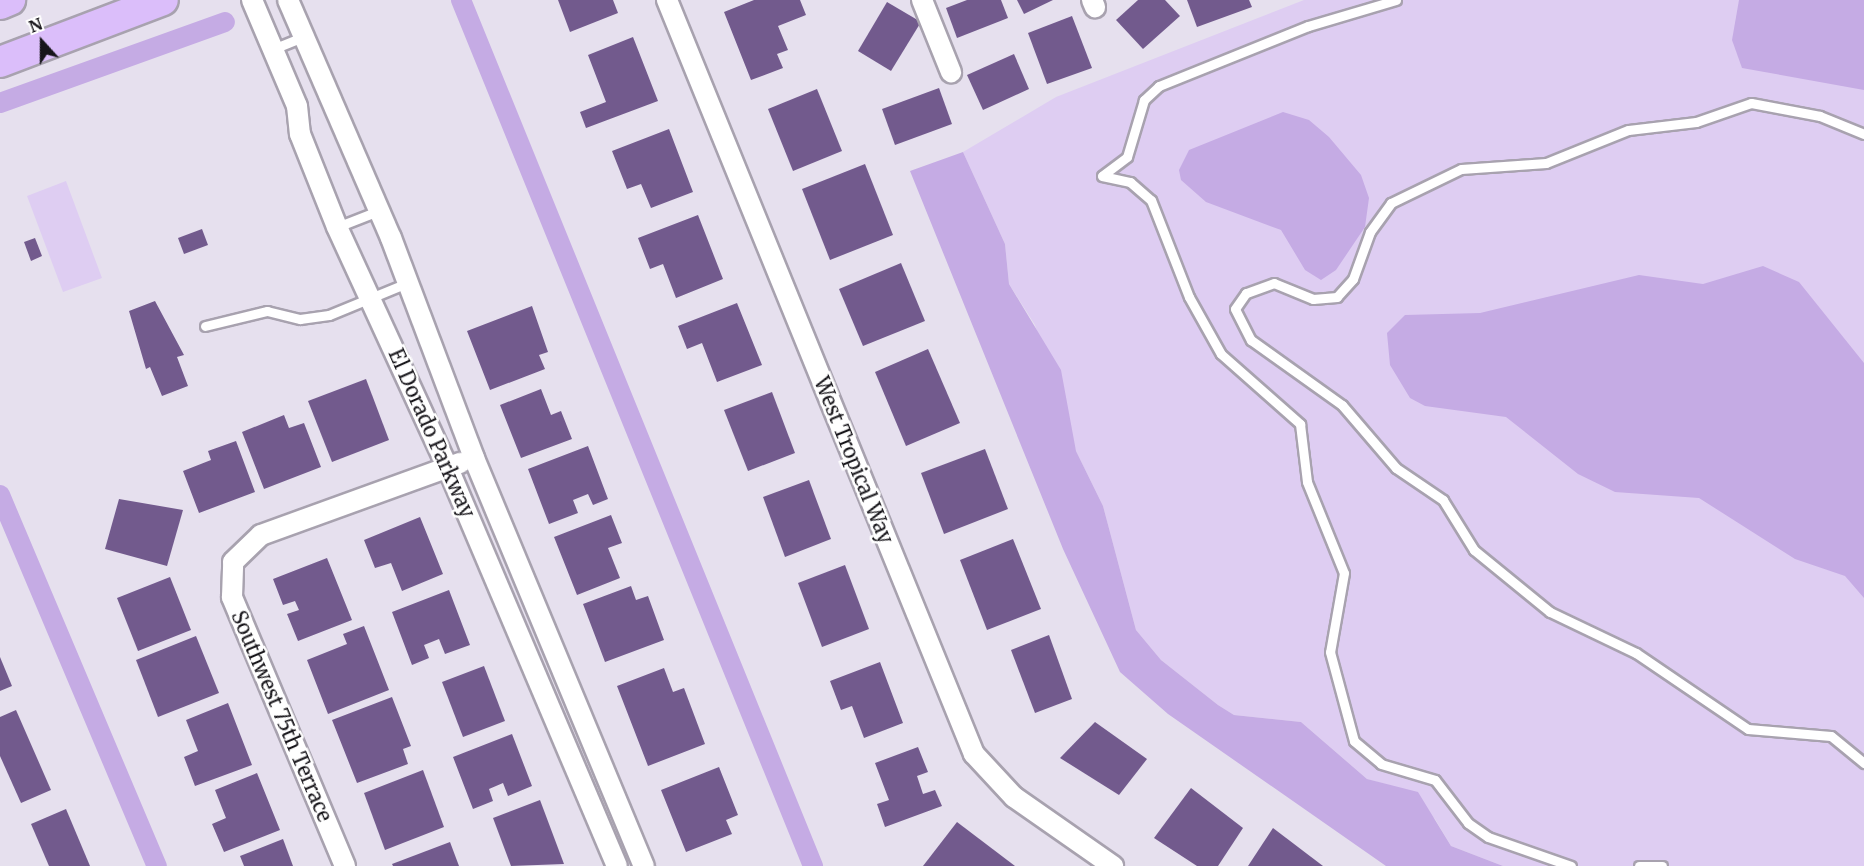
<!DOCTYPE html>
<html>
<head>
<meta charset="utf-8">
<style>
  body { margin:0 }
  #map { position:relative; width:1864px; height:866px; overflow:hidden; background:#e6e0ee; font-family:Merriweather,serif }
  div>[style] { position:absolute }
  .green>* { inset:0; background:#decdf2 }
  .water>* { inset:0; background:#c5abe4 }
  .canal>* { height:20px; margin:-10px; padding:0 10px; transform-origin:10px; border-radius:10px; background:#c5abe4 }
  .building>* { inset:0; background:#725a8d }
  .roads { filter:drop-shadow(2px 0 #a8a2af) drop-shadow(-2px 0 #a8a2af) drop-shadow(0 2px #a8a2af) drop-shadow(0 -2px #a8a2af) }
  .lane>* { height:9px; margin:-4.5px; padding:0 4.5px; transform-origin:4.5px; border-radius:4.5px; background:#fff }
  .street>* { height:20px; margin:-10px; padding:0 10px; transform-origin:10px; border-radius:10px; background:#fff }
  .primary>* { height:30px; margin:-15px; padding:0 15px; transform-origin:15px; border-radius:15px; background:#dbbefa }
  span { translate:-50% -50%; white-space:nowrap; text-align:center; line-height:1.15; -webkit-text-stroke:5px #fff; paint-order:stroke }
  .street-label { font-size:20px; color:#17151a }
  .north { position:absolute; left:12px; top:12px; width:60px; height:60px; -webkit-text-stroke:4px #fff; paint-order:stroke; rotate:339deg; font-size:16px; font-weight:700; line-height:24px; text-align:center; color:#17151a }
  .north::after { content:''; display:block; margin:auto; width:21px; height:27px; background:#17151a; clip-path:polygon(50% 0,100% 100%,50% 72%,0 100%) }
</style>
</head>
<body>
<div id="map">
  <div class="green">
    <div style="clip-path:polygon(1304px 0,1864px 0,1864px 866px,1503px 866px,1451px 846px,1435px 819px,1402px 789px,1367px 779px,1301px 722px,1234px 715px,1218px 705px,1161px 660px,1136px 630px,1103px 506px,1076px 451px,1035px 325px,1009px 284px,1005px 244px,963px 152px,1056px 97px)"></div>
    <div style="clip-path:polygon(66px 181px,102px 278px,63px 292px,27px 196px)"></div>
  </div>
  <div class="water">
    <div style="clip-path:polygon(1739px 0,1864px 0,1864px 90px,1742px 68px,1732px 40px)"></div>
    <div style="clip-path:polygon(1283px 112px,1309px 120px,1329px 137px,1361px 175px,1369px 198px,1365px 227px,1336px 270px,1321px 280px,1305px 270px,1281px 230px,1206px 202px,1181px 180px,1179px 170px,1189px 150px)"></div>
    <div style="clip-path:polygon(963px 152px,1005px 244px,1009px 284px,1061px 370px,1076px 451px,1103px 506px,1136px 630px,1161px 660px,1218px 705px,1234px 715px,1301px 722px,1367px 779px,1418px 792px,1451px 846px,1503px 866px,1386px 866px,1168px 714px,1120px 672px,1063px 549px,910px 171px)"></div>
    <div style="clip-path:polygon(1763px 266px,1799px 282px,1864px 363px,1864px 598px,1845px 576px,1795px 559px,1699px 498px,1615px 492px,1578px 474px,1506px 417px,1425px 406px,1410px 398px,1390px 365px,1387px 333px,1405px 315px,1480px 313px,1639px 275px,1703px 284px)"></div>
  </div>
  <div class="canal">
    <div style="left:461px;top:0;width:935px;rotate:67.88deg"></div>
    <div style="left:0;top:103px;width:239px;rotate:-19.8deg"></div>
    <div style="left:0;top:495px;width:403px;rotate:67.1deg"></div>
  </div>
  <div class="building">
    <div style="clip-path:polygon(558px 0,613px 0,618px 13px,570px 32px)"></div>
    <div style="clip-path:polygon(754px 0,800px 0,806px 15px,778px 26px,788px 50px,777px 54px,783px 68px,751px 80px,724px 12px)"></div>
    <div style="clip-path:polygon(967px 0,1001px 0,1008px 18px,957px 38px,946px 8px)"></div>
    <div style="clip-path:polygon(1017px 0,1053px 0,1024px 14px)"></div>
    <div style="clip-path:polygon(1138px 0,1165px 0,1180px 16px,1143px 49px,1116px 20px)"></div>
    <div style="clip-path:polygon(1187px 0,1249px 0,1252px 7px,1197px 27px)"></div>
    <div style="clip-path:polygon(887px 2px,921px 22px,891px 71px,858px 51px)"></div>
    <div style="clip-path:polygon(1072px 16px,1092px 68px,1047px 84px,1028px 33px)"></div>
    <div style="clip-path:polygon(633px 37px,658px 101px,586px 128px,580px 112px,606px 102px,588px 55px)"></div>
    <div style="clip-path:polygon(1014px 54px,1029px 89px,983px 110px,967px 75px)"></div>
    <div style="clip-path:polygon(939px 88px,952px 124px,895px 145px,882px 109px)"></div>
    <div style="clip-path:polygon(817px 89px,842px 151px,793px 171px,768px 109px)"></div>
    <div style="clip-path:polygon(669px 129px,693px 192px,651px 208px,641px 184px,627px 189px,612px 151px)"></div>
    <div style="clip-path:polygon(865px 164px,893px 235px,830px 260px,802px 189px)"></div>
    <div style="clip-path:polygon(698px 215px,723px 279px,676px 298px,663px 264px,650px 269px,638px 238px)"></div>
    <div style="clip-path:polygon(202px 229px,208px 245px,184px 254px,178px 238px)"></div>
    <div style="clip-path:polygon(35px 238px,42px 256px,31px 261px,24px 242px)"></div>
    <div style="clip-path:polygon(901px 263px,925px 321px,863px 346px,839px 289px)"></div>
    <div style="clip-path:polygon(155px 301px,184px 355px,177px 357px,188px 386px,162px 396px,150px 367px,146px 369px,129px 311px)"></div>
    <div style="clip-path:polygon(737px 303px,762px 365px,717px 382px,702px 343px,687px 349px,678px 326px)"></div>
    <div style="clip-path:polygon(532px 306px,548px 352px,539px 355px,545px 369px,490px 390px,467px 331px)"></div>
    <div style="clip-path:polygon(928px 349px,960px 423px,906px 446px,875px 372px)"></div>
    <div style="clip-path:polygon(366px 379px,389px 440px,332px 462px,308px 401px)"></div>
    <div style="clip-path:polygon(541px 389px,551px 415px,561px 411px,572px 439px,521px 458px,500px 405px)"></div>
    <div style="clip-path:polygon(772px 392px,795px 453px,748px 471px,724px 410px)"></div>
    <div style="clip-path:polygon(284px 415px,289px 428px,304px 423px,321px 467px,264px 489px,242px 432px)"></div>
    <div style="clip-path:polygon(236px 441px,255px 492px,199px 513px,183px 471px,211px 460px,208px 451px)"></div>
    <div style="clip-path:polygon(588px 446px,608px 499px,593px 505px,588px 494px,573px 500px,578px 513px,549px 524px,528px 469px)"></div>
    <div style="clip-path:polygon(985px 449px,1008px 509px,944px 534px,921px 473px)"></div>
    <div style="clip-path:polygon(809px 480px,831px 539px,785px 557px,763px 497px)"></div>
    <div style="clip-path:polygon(119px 499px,183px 510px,167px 566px,105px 549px)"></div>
    <div style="clip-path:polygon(611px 515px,622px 543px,608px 548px,620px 578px,577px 595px,554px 537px)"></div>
    <div style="clip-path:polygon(420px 517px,443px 574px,402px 591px,391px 563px,375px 568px,364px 540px)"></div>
    <div style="clip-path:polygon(1013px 539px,1041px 609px,987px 630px,960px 560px)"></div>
    <div style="clip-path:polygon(327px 558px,352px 620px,298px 641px,287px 614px,299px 610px,295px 601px,283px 605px,273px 579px)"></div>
    <div style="clip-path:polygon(845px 565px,869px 629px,822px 647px,798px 583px)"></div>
    <div style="clip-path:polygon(170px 577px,191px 630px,138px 651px,117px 598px)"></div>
    <div style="clip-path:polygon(631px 586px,636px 600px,648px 596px,664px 640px,605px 662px,583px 604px)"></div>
    <div style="clip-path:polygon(449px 590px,470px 645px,445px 654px,439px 639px,424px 645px,429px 658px,412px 665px,392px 612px)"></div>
    <div style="clip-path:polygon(364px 626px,389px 690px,328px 714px,307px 660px,347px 644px,343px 634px)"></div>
    <div style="clip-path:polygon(1049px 635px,1072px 699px,1035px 713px,1011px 650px)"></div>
    <div style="clip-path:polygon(196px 636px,219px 693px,158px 717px,136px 660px)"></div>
    <div style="clip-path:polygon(0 657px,12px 686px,0 691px)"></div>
    <div style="clip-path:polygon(880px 662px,903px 723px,864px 738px,852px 706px,841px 710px,830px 681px)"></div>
    <div style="clip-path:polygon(484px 666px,505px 721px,463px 737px,442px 682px)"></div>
    <div style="clip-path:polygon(664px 668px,673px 692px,684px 688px,705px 744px,648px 766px,617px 686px)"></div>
    <div style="clip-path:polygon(392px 697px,411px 746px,403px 749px,408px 764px,357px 783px,332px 720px)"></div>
    <div style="clip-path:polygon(228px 703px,252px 765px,195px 786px,184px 757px,198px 751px,186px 720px)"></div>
    <div style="clip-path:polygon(16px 710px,51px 790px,21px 803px,0 756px,0 717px)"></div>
    <div style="clip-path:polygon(1095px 722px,1147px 759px,1119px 795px,1060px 758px)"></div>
    <div style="clip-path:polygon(512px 734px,532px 786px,508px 796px,503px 783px,489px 789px,493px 801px,473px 809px,453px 757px)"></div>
    <div style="clip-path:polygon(918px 747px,928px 772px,917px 776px,923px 794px,935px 790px,942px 806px,885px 827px,877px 804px,889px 800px,875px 763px)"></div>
    <div style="clip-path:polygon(719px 767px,738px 815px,726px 820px,732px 834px,686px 852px,661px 790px)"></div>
    <div style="clip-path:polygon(423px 770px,444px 827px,385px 850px,364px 793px)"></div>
    <div style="clip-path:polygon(257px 773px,280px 830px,224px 852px,212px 824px,226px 818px,215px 790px)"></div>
    <div style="clip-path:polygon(1191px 788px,1243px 828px,1218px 866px,1197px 866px,1154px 838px)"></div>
    <div style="clip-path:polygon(540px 800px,564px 864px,511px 866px,493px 818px)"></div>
    <div style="clip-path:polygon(66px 809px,90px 866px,49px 866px,31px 824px)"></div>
    <div style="clip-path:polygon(957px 822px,1015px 866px,923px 866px)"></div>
    <div style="clip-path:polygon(1273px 828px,1323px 866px,1248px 866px)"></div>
    <div style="clip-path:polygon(283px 839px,293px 866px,244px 866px,240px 856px)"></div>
    <div style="clip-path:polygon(450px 842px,459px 866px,393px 866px,392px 864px)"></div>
  </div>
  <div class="roads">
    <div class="lane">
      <div style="left:1396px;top:0;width:92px;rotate:163.5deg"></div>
      <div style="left:1308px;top:26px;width:161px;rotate:158.1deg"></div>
      <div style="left:1159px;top:86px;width:21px;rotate:137deg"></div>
      <div style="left:1144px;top:100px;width:59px;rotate:106.6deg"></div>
      <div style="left:1127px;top:157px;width:31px;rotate:143deg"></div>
      <div style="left:1102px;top:176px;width:29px;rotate:12deg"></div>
      <div style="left:1130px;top:182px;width:28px;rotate:41deg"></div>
      <div style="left:1151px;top:200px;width:104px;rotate:68.6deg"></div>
      <div style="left:1189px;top:297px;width:65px;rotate:60.7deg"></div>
      <div style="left:1221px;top:354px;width:106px;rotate:41.5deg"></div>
      <div style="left:1300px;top:424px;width:58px;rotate:83.1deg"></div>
      <div style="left:1307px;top:482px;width:98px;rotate:67.9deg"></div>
      <div style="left:1344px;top:573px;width:80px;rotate:100deg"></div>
      <div style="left:1330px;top:652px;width:92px;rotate:74.9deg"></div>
      <div style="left:1354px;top:741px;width:35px;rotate:40deg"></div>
      <div style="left:1381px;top:764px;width:56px;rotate:16.5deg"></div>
      <div style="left:1435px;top:780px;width:54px;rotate:52.5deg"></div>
      <div style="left:1468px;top:823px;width:24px;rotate:35deg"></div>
      <div style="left:1488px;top:837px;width:88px;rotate:19.3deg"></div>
      <div style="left:273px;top:49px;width:32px;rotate:-22deg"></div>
      <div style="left:1864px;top:134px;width:48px;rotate:-157.8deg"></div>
      <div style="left:1820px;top:116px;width:70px;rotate:-169.3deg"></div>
      <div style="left:1751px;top:103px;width:58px;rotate:160.9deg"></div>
      <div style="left:1696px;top:122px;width:68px;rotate:173.3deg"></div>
      <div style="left:1628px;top:130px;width:88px;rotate:158.1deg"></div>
      <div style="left:1546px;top:163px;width:85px;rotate:176deg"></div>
      <div style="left:1461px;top:169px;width:78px;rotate:154.1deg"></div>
      <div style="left:1391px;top:203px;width:36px;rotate:126deg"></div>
      <div style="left:1370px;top:232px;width:50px;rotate:109.9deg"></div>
      <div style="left:1353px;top:279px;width:24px;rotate:132deg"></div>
      <div style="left:1337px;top:297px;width:24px;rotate:175deg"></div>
      <div style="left:1313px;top:299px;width:42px;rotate:-157.7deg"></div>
      <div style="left:1274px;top:283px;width:30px;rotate:160deg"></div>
      <div style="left:1246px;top:293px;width:19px;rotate:125deg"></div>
      <div style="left:1235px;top:309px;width:35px;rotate:63deg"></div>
      <div style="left:1251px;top:340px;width:112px;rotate:35.5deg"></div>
      <div style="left:1342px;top:405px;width:83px;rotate:49.4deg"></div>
      <div style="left:1396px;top:468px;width:57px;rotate:34.2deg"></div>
      <div style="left:1443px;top:500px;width:59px;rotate:58.2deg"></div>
      <div style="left:1474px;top:550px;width:98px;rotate:39.2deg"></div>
      <div style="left:1550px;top:612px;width:95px;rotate:25.5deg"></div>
      <div style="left:1636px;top:653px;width:135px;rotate:34.2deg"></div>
      <div style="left:1748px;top:729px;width:83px;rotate:4.8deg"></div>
      <div style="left:1831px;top:736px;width:43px;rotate:39.3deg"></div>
      <div style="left:337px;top:227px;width:44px;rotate:-21.3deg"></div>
      <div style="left:205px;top:326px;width:64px;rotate:-13.6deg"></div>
      <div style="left:267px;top:311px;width:34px;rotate:14deg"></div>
      <div style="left:300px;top:319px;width:29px;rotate:-8deg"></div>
      <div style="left:329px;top:315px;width:84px;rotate:-22.3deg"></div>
      <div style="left:1639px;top:866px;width:23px"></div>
    </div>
    <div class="street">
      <div style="left:252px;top:0;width:115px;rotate:67deg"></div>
      <div style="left:297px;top:106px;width:28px;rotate:84deg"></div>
      <div style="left:300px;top:134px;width:100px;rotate:68.3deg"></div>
      <div style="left:337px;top:227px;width:265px;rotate:65.3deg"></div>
      <div style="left:448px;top:468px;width:432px;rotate:67deg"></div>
      <div style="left:288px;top:0;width:259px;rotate:66.6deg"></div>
      <div style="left:391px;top:238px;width:235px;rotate:69.3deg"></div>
      <div style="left:474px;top:458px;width:442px;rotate:67.4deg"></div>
      <div style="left:667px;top:0;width:814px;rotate:67.85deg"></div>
      <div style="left:974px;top:754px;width:59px;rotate:47.1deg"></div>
      <div style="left:1014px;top:797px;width:121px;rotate:34.9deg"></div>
      <div style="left:922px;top:0;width:78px;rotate:68.1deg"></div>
      <div style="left:1092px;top:0;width:8px;rotate:67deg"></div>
      <div style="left:345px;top:866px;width:292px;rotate:-112.8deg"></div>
      <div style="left:232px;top:597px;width:35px;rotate:-88deg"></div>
      <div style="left:233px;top:562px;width:39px;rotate:-44deg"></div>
      <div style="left:261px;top:535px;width:212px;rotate:-19.9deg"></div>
    </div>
    <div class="primary">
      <div style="left:0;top:4px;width:11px;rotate:-22deg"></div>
      <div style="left:0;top:62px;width:174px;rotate:-20.8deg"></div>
    </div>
  </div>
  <div class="street-label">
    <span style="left:432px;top:433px;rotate:66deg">El Dorado Parkway</span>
    <span style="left:854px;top:460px;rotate:68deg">West Tropical Way</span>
    <span style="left:282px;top:716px;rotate:67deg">Southwest 75th Terrace</span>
  </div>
  <div class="north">N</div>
</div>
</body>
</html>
